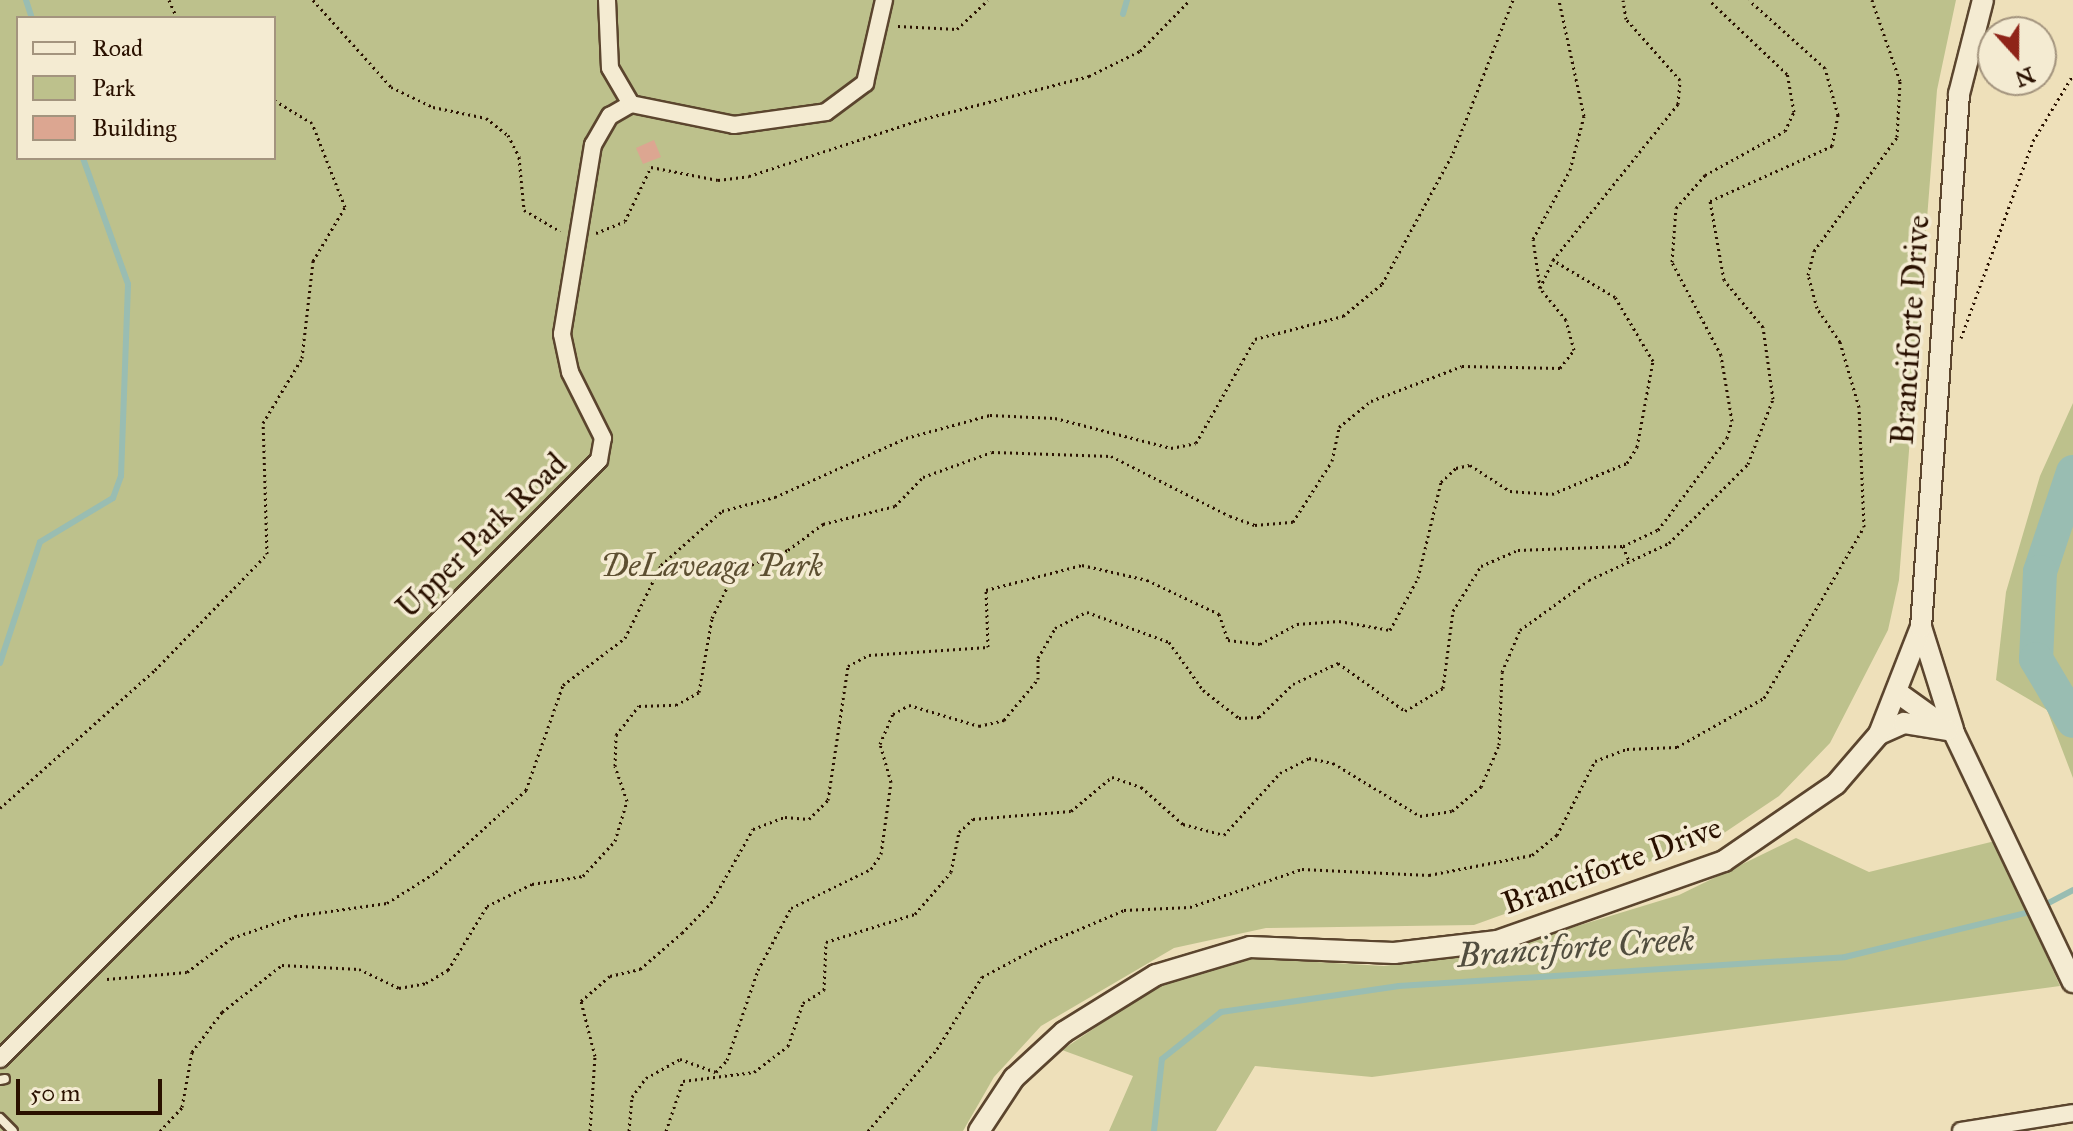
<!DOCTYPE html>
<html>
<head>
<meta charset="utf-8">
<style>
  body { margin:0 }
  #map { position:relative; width:2073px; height:1131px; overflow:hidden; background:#eee0ba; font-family:"IM FELL Great Primer",serif }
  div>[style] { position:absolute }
  .green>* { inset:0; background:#bdc18c }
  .stream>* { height:6px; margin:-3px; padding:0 3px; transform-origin:3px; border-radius:3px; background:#99bdb2 }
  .river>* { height:34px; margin:-17px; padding:0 17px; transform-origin:17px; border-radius:17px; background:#99bdb2 }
  .building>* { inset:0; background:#dca691 }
  .path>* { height:3px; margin-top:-1.5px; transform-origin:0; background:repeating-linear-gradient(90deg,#2a1100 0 2px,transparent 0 6px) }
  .roads { filter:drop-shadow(2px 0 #5b452e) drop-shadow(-2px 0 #5b452e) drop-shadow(0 2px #5b452e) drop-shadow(0 -2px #5b452e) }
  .service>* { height:8px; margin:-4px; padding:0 4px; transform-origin:4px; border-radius:4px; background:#f4ebd2 }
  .minor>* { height:16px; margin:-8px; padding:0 8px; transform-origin:8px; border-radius:8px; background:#f4ebd2 }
  .tertiary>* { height:20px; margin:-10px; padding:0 10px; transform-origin:10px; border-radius:10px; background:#f4ebd2 }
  span { translate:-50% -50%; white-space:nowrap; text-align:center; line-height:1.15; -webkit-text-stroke:7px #f4ebd2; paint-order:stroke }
  .street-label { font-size:32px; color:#2a1100 }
  .park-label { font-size:32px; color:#5d4f31; font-style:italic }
  .water-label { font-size:34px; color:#514d3e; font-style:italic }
  .legend { position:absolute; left:16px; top:16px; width:260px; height:144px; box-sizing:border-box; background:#f4ebd2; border:2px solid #a3947e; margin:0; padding:10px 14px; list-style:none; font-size:24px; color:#2a1100 }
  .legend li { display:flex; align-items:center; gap:16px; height:40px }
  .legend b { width:40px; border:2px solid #a3947e }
  .north { position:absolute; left:1977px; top:16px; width:80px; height:80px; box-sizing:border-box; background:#f4ebd2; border:2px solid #a3947e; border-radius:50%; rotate:159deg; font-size:22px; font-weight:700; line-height:32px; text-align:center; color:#2a1100 }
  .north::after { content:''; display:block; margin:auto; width:28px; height:36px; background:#8f2418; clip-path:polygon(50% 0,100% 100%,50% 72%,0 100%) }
  .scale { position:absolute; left:16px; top:1079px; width:146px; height:36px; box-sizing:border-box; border:4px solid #2a1100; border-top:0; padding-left:10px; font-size:24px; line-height:28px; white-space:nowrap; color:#2a1100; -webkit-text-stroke:6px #f4ebd2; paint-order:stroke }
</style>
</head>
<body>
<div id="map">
  <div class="green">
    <div style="clip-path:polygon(evenodd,0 0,1956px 0,1937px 90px,1899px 580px,1888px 630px,1830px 743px,1779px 796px,1718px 837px,1474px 925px,1266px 928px,1174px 948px,1041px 1026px,994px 1077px,963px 1131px,0 1131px,0 0,18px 18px,274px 18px,274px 158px,18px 158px,18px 18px)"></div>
    <div style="clip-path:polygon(2073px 403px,2073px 778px,2047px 710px,1996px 680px,2006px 592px,2040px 476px)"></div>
    <div style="clip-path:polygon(1796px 838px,1869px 872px,1995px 841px,2060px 986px,1372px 1077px,1255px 1066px,1216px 1131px,1109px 1131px,1133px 1076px,1062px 1050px,1163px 982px,1251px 958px,1384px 966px,1502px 949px,1679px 895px)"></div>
  </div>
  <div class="stream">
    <div style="left:26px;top:0;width:19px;rotate:72deg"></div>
    <div style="left:1123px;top:14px;width:15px;rotate:-74deg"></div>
    <div style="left:0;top:663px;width:127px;rotate:-71.7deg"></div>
    <div style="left:40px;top:542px;width:85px;rotate:-31.1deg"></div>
    <div style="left:113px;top:498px;width:23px;rotate:-70deg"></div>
    <div style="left:121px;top:476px;width:192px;rotate:-87.9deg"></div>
    <div style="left:128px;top:284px;width:134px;rotate:-109.7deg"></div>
    <div style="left:1154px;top:1131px;width:72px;rotate:-83.7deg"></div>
    <div style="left:1162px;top:1059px;width:75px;rotate:-38.5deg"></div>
    <div style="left:1221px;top:1012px;width:180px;rotate:-8.3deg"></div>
    <div style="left:1399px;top:986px;width:447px;rotate:-3.7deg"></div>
    <div style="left:1845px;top:957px;width:194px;rotate:-13.7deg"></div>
    <div style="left:2033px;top:911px;width:45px;rotate:-27.7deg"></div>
  </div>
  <div class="river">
    <div style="left:2073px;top:472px;width:105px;rotate:108.3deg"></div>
    <div style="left:2040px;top:572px;width:87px;rotate:92.6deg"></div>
    <div style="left:2036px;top:659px;width:72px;rotate:59.2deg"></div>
  </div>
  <div class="building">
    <div style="clip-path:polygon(654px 140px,661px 157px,643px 164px,636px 148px)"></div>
  </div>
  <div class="path">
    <div style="left:169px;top:0;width:20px;rotate:66deg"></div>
    <div style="left:313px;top:0;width:117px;rotate:48.1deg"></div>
    <div style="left:391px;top:87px;width:47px;rotate:25.5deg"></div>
    <div style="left:433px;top:107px;width:54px;rotate:11.7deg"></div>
    <div style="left:486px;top:118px;width:28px;rotate:38deg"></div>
    <div style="left:508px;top:135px;width:25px;rotate:63deg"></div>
    <div style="left:519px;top:157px;width:53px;rotate:84.6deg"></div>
    <div style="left:524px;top:210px;width:42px;rotate:30.3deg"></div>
    <div style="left:898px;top:26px;width:59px;rotate:2.9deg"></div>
    <div style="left:957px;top:29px;width:42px;rotate:-43.1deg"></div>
    <div style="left:596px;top:233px;width:31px;rotate:-22deg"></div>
    <div style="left:625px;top:221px;width:60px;rotate:-64.3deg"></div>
    <div style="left:651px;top:167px;width:68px;rotate:11deg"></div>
    <div style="left:718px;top:180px;width:31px;rotate:-7deg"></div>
    <div style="left:749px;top:176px;width:179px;rotate:-18.2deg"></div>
    <div style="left:919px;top:120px;width:176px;rotate:-14.5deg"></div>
    <div style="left:1089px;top:76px;width:57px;rotate:-26.1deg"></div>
    <div style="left:1140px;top:51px;width:71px;rotate:-45.6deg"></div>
    <div style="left:1540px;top:288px;width:31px;rotate:-65deg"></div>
    <div style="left:1961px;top:338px;width:210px;rotate:-69.9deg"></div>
    <div style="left:2033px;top:141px;width:77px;rotate:-58.8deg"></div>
    <div style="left:1623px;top:546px;width:18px;rotate:68deg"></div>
    <div style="left:0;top:808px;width:208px;rotate:-41.7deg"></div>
    <div style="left:155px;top:670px;width:161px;rotate:-46deg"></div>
    <div style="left:267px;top:554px;width:131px;rotate:-91.7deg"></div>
    <div style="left:263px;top:423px;width:76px;rotate:-59deg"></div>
    <div style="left:302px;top:358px;width:98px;rotate:-83.5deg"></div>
    <div style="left:313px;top:261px;width:63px;rotate:-59.3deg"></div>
    <div style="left:345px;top:207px;width:90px;rotate:-111.4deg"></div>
    <div style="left:312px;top:123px;width:44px;rotate:-148.8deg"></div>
    <div style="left:107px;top:979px;width:80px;rotate:-5deg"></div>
    <div style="left:187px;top:972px;width:56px;rotate:-37.1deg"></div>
    <div style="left:232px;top:938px;width:67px;rotate:-19.2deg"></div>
    <div style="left:295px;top:916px;width:93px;rotate:-8deg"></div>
    <div style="left:387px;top:903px;width:58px;rotate:-32.3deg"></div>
    <div style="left:436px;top:872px;width:122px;rotate:-42.3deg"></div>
    <div style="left:526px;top:790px;width:111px;rotate:-70.6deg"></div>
    <div style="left:563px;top:685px;width:78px;rotate:-37.2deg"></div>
    <div style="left:625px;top:638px;width:81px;rotate:-63.7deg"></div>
    <div style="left:661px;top:565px;width:81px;rotate:-41.5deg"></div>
    <div style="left:722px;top:511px;width:55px;rotate:-14.8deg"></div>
    <div style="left:775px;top:497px;width:144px;rotate:-24.2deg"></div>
    <div style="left:906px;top:438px;width:87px;rotate:-15.3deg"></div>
    <div style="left:990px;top:415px;width:65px;rotate:2.6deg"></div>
    <div style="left:1055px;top:418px;width:120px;rotate:14.5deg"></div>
    <div style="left:1171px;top:448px;width:25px;rotate:-11deg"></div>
    <div style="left:1196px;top:443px;width:120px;rotate:-60.4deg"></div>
    <div style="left:1255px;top:339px;width:91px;rotate:-14.6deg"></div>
    <div style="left:1343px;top:316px;width:50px;rotate:-39.4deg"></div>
    <div style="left:1382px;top:284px;width:149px;rotate:-61.5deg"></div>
    <div style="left:1453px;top:153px;width:164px;rotate:-68.6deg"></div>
    <div style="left:160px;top:1131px;width:33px;rotate:-47deg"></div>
    <div style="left:182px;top:1107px;width:56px;rotate:-79.7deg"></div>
    <div style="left:192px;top:1052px;width:50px;rotate:-53.1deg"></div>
    <div style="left:222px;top:1012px;width:76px;rotate:-38.1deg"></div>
    <div style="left:282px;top:965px;width:77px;rotate:3deg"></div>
    <div style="left:359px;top:969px;width:44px;rotate:25.4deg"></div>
    <div style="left:399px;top:988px;width:27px;rotate:-10deg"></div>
    <div style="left:426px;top:983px;width:26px;rotate:-31deg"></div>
    <div style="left:448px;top:970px;width:75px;rotate:-58.6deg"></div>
    <div style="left:487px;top:906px;width:50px;rotate:-26.1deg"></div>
    <div style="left:532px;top:884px;width:52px;rotate:-8.9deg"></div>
    <div style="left:583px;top:876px;width:47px;rotate:-47.6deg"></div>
    <div style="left:615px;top:841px;width:42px;rotate:-73.3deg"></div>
    <div style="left:627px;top:801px;width:37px;rotate:-109deg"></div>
    <div style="left:615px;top:766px;width:31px;rotate:-88deg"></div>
    <div style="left:616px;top:735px;width:37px;rotate:-52deg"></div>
    <div style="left:639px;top:706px;width:37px;rotate:-2deg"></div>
    <div style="left:676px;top:705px;width:26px;rotate:-29deg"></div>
    <div style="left:699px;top:692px;width:75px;rotate:-80deg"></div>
    <div style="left:712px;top:618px;width:52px;rotate:-63.9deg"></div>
    <div style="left:735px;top:571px;width:57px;rotate:-21.6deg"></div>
    <div style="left:788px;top:550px;width:44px;rotate:-36.6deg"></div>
    <div style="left:823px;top:524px;width:74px;rotate:-14deg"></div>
    <div style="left:895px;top:506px;width:40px;rotate:-46deg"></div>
    <div style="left:923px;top:477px;width:73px;rotate:-19.9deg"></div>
    <div style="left:992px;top:452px;width:119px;rotate:1.9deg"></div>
    <div style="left:1111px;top:456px;width:133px;rotate:26.8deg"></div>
    <div style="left:1230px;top:516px;width:27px;rotate:20deg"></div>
    <div style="left:1255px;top:525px;width:38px;rotate:-5deg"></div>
    <div style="left:1293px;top:522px;width:72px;rotate:-57.4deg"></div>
    <div style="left:1332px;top:461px;width:35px;rotate:-78deg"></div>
    <div style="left:1339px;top:427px;width:41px;rotate:-39.1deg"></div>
    <div style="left:1371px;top:401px;width:97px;rotate:-21deg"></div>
    <div style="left:1462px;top:366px;width:98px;rotate:1.2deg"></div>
    <div style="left:1560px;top:368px;width:23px;rotate:-52deg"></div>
    <div style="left:1574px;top:350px;width:31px;rotate:-105deg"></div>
    <div style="left:1566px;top:320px;width:41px;rotate:-129.1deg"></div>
    <div style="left:1540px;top:288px;width:49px;rotate:-98.1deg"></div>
    <div style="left:1533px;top:239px;width:78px;rotate:-61.8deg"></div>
    <div style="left:1570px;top:170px;width:56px;rotate:-75.5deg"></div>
    <div style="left:1584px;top:116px;width:119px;rotate:-102.2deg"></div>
    <div style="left:590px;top:1131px;width:75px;rotate:-86.2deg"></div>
    <div style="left:595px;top:1056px;width:57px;rotate:-104.3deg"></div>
    <div style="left:581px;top:1001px;width:38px;rotate:-41deg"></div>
    <div style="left:610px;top:976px;width:31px;rotate:-13deg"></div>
    <div style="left:640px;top:969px;width:55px;rotate:-40.6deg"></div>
    <div style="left:682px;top:933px;width:42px;rotate:-46deg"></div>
    <div style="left:711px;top:903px;width:85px;rotate:-60.4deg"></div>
    <div style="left:753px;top:829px;width:34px;rotate:-21deg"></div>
    <div style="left:785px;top:817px;width:24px;rotate:5deg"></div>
    <div style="left:809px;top:819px;width:27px;rotate:-45deg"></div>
    <div style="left:828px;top:800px;width:135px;rotate:-81.5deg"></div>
    <div style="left:848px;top:666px;width:24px;rotate:-28deg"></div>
    <div style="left:869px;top:655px;width:119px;rotate:-3.8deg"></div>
    <div style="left:988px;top:647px;width:57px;rotate:-92deg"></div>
    <div style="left:986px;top:590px;width:99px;rotate:-14.6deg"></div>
    <div style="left:1082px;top:565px;width:67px;rotate:13deg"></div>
    <div style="left:1147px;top:580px;width:80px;rotate:25.3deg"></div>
    <div style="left:1219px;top:614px;width:28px;rotate:71deg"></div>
    <div style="left:1228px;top:640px;width:32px;rotate:7deg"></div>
    <div style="left:1260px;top:644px;width:42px;rotate:-28.4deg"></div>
    <div style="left:1297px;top:624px;width:42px;rotate:-4.1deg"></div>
    <div style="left:1339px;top:621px;width:52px;rotate:10deg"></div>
    <div style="left:1390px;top:630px;width:59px;rotate:-61.7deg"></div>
    <div style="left:1418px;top:578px;width:99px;rotate:-76.5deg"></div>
    <div style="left:1441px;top:482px;width:21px;rotate:-43deg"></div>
    <div style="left:1456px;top:468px;width:14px;rotate:-12deg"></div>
    <div style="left:1470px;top:465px;width:48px;rotate:33deg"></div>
    <div style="left:1510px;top:491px;width:42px;rotate:4.1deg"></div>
    <div style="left:1552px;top:494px;width:81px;rotate:-22.5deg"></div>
    <div style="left:1627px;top:463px;width:19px;rotate:-58deg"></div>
    <div style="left:1637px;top:447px;width:87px;rotate:-79.5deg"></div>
    <div style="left:1653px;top:361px;width:74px;rotate:-120.7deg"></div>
    <div style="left:1615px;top:297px;width:72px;rotate:-149.2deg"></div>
    <div style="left:1553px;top:260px;width:200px;rotate:-51.3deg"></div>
    <div style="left:1678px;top:104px;width:24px;rotate:-85deg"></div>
    <div style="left:1680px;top:80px;width:81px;rotate:-131.5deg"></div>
    <div style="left:1626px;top:19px;width:19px;rotate:-99deg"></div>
    <div style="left:629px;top:1131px;width:34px;rotate:-85deg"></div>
    <div style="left:632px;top:1097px;width:24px;rotate:-54deg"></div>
    <div style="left:646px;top:1078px;width:39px;rotate:-29deg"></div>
    <div style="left:680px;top:1059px;width:38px;rotate:20deg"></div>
    <div style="left:716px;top:1072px;width:16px;rotate:-47deg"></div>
    <div style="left:727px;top:1060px;width:95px;rotate:-71deg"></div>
    <div style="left:758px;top:970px;width:70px;rotate:-62deg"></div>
    <div style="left:791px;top:908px;width:89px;rotate:-26deg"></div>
    <div style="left:871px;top:869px;width:18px;rotate:-56deg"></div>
    <div style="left:881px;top:854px;width:73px;rotate:-82.1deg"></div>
    <div style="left:891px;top:782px;width:40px;rotate:-106deg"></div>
    <div style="left:880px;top:744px;width:33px;rotate:-67deg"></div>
    <div style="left:893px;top:714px;width:18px;rotate:-29deg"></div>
    <div style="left:909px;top:705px;width:73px;rotate:16.7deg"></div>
    <div style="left:979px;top:726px;width:26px;rotate:-13deg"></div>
    <div style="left:1004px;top:720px;width:53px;rotate:-50.3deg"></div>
    <div style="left:1038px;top:679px;width:21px;rotate:-90deg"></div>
    <div style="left:1038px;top:658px;width:34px;rotate:-60deg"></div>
    <div style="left:1055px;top:628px;width:36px;rotate:-27deg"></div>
    <div style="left:1087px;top:612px;width:87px;rotate:20.1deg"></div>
    <div style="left:1169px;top:642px;width:59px;rotate:54.7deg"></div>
    <div style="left:1203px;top:690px;width:46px;rotate:37.9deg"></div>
    <div style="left:1239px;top:718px;width:20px;rotate:-3deg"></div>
    <div style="left:1259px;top:717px;width:47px;rotate:-44.1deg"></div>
    <div style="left:1293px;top:684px;width:50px;rotate:-25deg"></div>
    <div style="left:1338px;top:663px;width:82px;rotate:35.6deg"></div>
    <div style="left:1405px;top:711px;width:44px;rotate:-31.2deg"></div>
    <div style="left:1443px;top:688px;width:78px;rotate:-82.6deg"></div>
    <div style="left:1453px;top:611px;width:53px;rotate:-58.1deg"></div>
    <div style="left:1481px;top:566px;width:40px;rotate:-23.4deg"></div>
    <div style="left:1518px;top:550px;width:105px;rotate:-2.2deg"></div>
    <div style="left:1623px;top:546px;width:38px;rotate:-25deg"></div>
    <div style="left:1658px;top:530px;width:115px;rotate:-53.1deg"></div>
    <div style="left:1727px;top:438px;width:18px;rotate:-74deg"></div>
    <div style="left:1732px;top:421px;width:67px;rotate:-99.5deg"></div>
    <div style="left:1721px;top:355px;width:105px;rotate:-117.8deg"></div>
    <div style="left:1672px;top:262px;width:54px;rotate:-85.8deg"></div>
    <div style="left:1676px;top:208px;width:44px;rotate:-48.7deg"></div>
    <div style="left:1705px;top:175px;width:91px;rotate:-28.8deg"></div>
    <div style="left:1785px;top:131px;width:21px;rotate:-65deg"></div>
    <div style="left:1794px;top:112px;width:39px;rotate:-100deg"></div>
    <div style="left:1787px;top:74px;width:108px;rotate:-136.5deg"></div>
    <div style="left:666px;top:1131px;width:53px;rotate:-71.2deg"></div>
    <div style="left:683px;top:1081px;width:72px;rotate:-7.2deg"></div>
    <div style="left:754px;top:1072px;width:43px;rotate:-37.4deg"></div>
    <div style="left:788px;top:1046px;width:46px;rotate:-70.8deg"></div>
    <div style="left:803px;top:1003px;width:25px;rotate:-32deg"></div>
    <div style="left:824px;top:990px;width:48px;rotate:-87.6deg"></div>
    <div style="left:826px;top:942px;width:93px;rotate:-17.5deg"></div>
    <div style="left:915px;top:914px;width:55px;rotate:-49.4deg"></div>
    <div style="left:951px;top:872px;width:41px;rotate:-78.7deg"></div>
    <div style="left:959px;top:832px;width:19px;rotate:-43deg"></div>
    <div style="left:973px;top:819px;width:98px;rotate:-4.7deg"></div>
    <div style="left:1071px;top:811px;width:53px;rotate:-39.7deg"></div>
    <div style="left:1112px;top:777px;width:31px;rotate:19deg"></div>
    <div style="left:1141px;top:787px;width:56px;rotate:41.4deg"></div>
    <div style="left:1183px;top:824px;width:42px;rotate:15deg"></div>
    <div style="left:1224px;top:835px;width:84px;rotate:-47.9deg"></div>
    <div style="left:1280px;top:773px;width:33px;rotate:-27deg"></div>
    <div style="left:1309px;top:758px;width:25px;rotate:12deg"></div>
    <div style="left:1333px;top:763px;width:102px;rotate:31.3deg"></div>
    <div style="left:1420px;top:816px;width:32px;rotate:-9deg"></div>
    <div style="left:1452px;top:811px;width:38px;rotate:-40deg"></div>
    <div style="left:1481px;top:787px;width:46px;rotate:-66.8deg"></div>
    <div style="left:1499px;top:745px;width:73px;rotate:-87.6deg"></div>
    <div style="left:1502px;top:672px;width:46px;rotate:-66.8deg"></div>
    <div style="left:1520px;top:630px;width:85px;rotate:-35.9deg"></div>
    <div style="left:1589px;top:580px;width:88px;rotate:-24.8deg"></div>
    <div style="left:1669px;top:543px;width:112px;rotate:-45deg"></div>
    <div style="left:1748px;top:464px;width:70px;rotate:-69deg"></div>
    <div style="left:1773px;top:399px;width:73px;rotate:-97.9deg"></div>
    <div style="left:1763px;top:327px;width:61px;rotate:-129.7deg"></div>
    <div style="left:1724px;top:280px;width:80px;rotate:-100deg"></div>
    <div style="left:1710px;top:201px;width:134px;rotate:-24.3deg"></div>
    <div style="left:1832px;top:146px;width:32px;rotate:-79deg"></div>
    <div style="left:1838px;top:115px;width:49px;rotate:-105.5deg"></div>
    <div style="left:1825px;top:68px;width:102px;rotate:-138.2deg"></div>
    <div style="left:868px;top:1131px;width:107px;rotate:-49.9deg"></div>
    <div style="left:937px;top:1049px;width:85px;rotate:-58deg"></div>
    <div style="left:982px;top:977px;width:70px;rotate:-28deg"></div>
    <div style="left:1044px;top:944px;width:87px;rotate:-23deg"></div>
    <div style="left:1124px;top:910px;width:66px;rotate:-2.6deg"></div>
    <div style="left:1190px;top:907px;width:118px;rotate:-18.7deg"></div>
    <div style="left:1302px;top:869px;width:127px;rotate:2.7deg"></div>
    <div style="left:1429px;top:875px;width:105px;rotate:-11deg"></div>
    <div style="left:1532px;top:855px;width:32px;rotate:-39deg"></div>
    <div style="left:1557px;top:835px;width:83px;rotate:-62.8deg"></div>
    <div style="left:1595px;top:761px;width:34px;rotate:-21deg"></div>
    <div style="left:1627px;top:749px;width:50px;rotate:-2.3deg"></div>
    <div style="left:1677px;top:747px;width:100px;rotate:-29.4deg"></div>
    <div style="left:1764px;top:698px;width:198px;rotate:-59.7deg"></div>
    <div style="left:1864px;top:527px;width:120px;rotate:-92.4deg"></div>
    <div style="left:1859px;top:407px;width:68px;rotate:-106.3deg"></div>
    <div style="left:1840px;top:342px;width:41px;rotate:-124.1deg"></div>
    <div style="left:1817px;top:308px;width:34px;rotate:-105deg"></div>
    <div style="left:1808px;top:275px;width:25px;rotate:-76deg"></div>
    <div style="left:1814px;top:251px;width:141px;rotate:-53.9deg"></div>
    <div style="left:1897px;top:137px;width:56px;rotate:-86.9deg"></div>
    <div style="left:1900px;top:81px;width:86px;rotate:-109.1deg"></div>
  </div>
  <div class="roads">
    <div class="service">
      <div style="left:0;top:1080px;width:5px;rotate:-11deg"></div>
      <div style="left:0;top:1118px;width:18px;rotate:45deg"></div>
    </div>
    <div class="minor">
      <div style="left:607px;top:0;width:68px;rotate:87.5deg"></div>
      <div style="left:610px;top:68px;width:42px;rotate:59.7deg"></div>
      <div style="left:0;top:1059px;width:847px;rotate:-45deg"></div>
      <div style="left:599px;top:460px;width:22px;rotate:-80deg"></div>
      <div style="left:603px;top:438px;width:74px;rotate:-116.6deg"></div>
      <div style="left:570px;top:372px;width:39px;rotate:-102deg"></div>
      <div style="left:562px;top:334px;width:192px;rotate:-80.7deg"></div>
      <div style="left:593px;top:145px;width:34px;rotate:-60deg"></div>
      <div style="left:610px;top:116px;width:24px;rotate:-30deg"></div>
      <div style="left:631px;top:104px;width:105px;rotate:11.5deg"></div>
      <div style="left:734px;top:125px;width:93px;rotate:-8deg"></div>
      <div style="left:826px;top:112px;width:49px;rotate:-36.6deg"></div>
      <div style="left:865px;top:83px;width:85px;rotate:-77.1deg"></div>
      <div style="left:1961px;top:1131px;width:113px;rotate:-9.1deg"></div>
    </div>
    <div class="tertiary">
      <div style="left:1921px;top:627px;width:107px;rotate:72.6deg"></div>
      <div style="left:1898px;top:693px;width:69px;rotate:35.5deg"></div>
      <div style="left:1954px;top:733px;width:276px;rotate:64.5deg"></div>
      <div style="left:1879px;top:734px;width:27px;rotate:-24deg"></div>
      <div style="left:1904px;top:723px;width:44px;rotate:9.2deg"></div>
      <div style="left:979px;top:1131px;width:64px;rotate:-56.6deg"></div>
      <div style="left:1014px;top:1078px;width:68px;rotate:-42.6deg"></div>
      <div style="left:1064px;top:1032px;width:108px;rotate:-31.8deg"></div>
      <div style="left:1156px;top:975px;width:98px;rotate:-16.6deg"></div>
      <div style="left:1250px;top:947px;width:144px;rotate:2.4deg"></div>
      <div style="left:1394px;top:953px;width:104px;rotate:-6.6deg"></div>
      <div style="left:1497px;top:941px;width:241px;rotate:-19.4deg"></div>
      <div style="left:1724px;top:861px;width:136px;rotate:-34.5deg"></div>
      <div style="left:1836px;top:784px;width:66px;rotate:-49.3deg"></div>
      <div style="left:1879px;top:734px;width:115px;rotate:-68.6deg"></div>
      <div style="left:1921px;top:627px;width:534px;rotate:-85.92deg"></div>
      <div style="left:1959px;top:94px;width:97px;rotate:-75.7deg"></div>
    </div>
  </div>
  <div class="street-label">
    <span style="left:1911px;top:330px;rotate:-86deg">Branciforte Drive</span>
    <span style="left:482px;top:536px;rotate:-44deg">Upper Park Road</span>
    <span style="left:1612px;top:866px;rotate:-20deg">Branciforte Drive</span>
  </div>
  <div class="park-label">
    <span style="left:712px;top:566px">DeLaveaga Park</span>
  </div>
  <div class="water-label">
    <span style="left:1576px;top:947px;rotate:-4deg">Branciforte Creek</span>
  </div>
  <ul class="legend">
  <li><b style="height:10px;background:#f4ebd2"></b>Road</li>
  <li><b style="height:22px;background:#bdc18c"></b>Park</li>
  <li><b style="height:22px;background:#dca691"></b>Building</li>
  </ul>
  <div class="north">N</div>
  <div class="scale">50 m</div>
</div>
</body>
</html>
